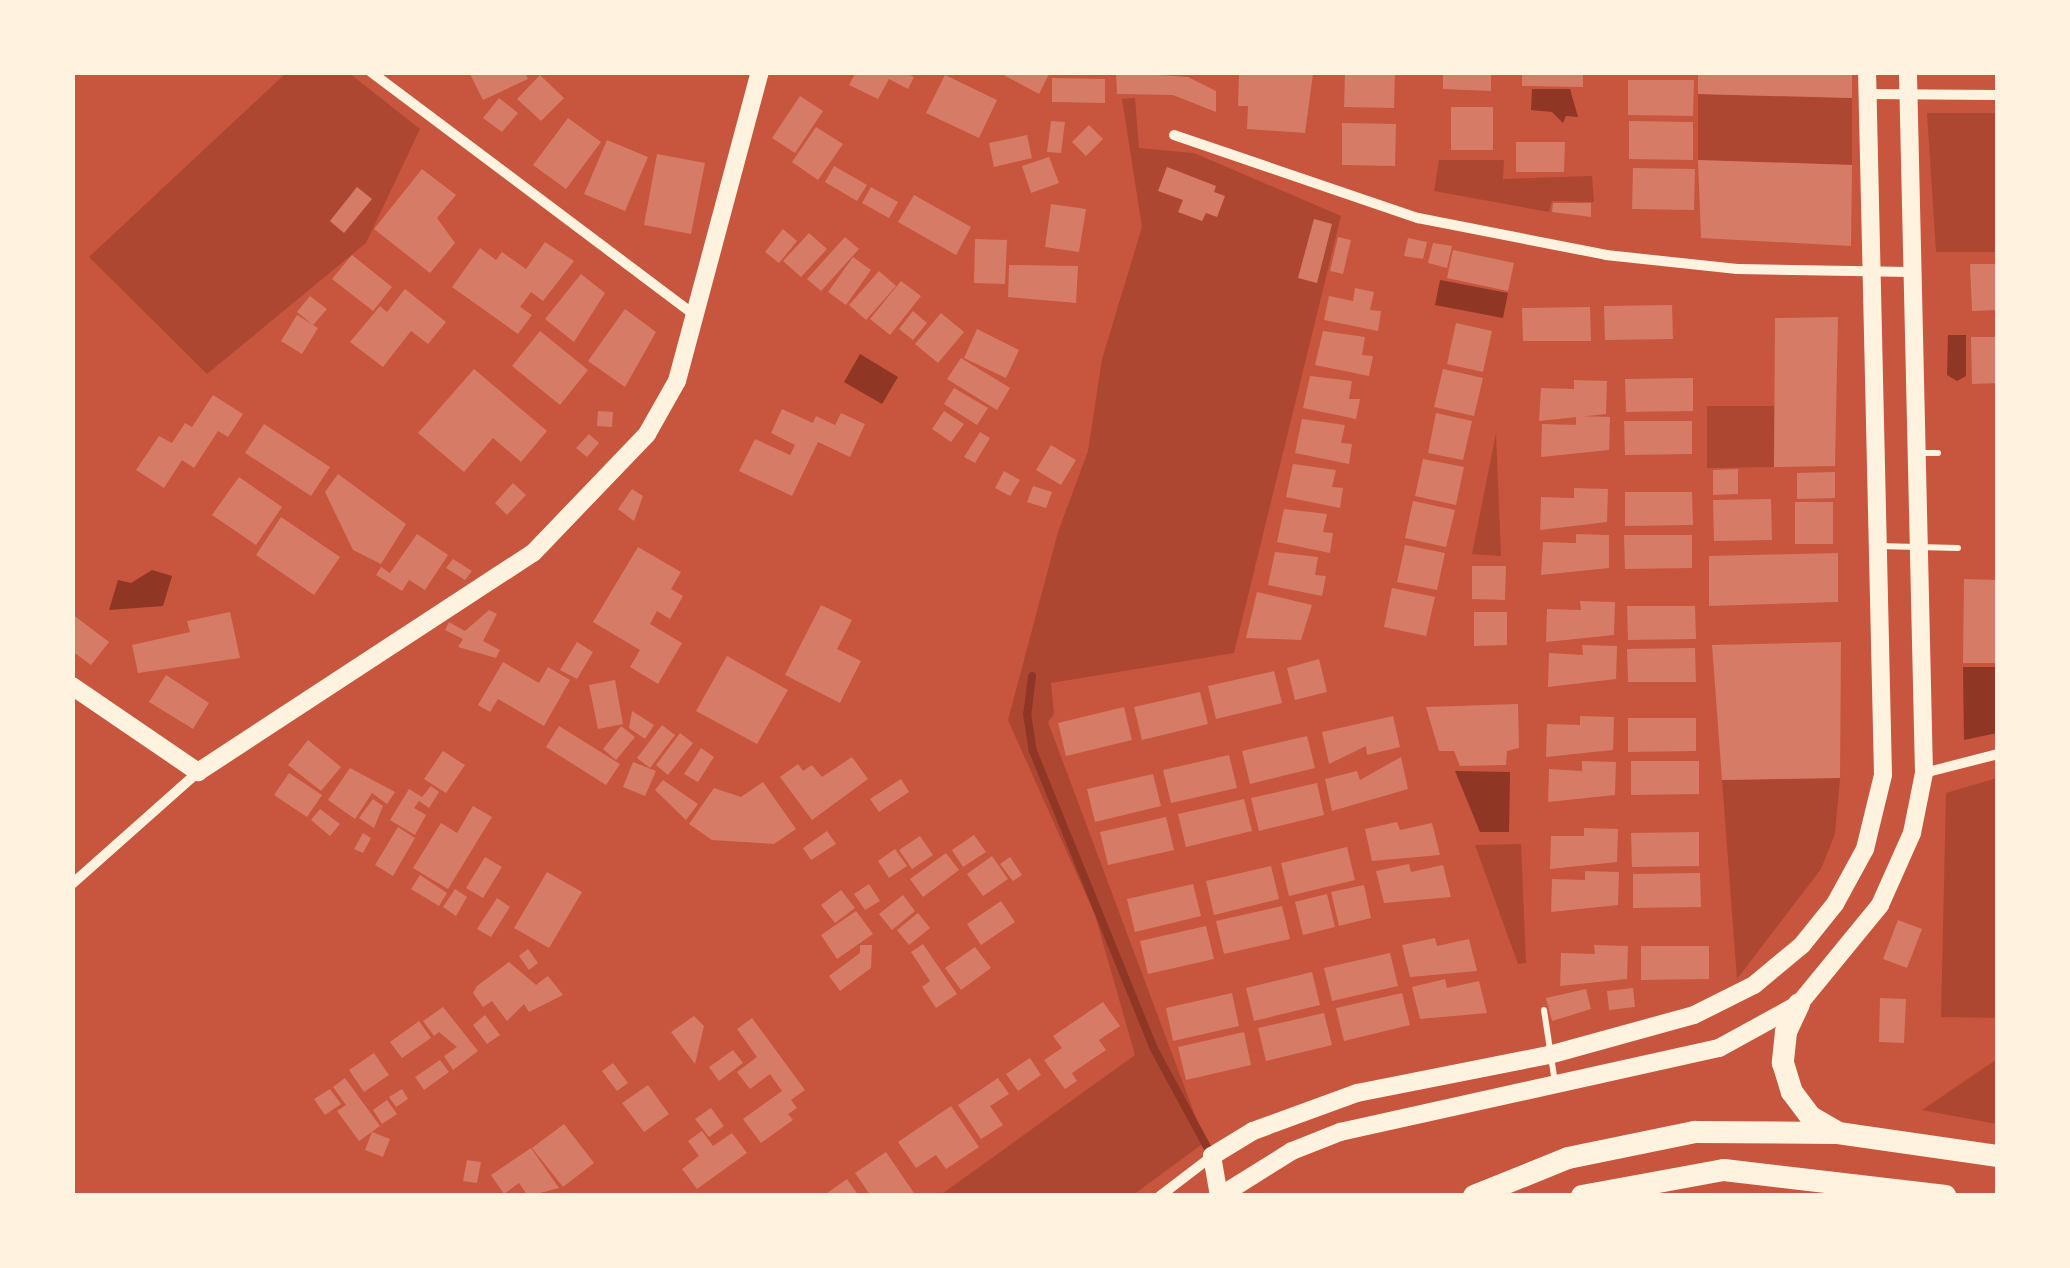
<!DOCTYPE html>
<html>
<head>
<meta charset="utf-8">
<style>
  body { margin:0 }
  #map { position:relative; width:2070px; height:1268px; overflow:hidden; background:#c8553d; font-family:Raleway,sans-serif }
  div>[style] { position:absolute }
  .green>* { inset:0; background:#ae4732 }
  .water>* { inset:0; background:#8f3625 }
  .stream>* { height:8px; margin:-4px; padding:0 4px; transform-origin:4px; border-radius:4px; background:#8f3625 }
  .building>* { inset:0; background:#d67c66 }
  .service>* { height:6px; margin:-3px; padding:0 3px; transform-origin:3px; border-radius:3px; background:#fff3e0 }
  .minor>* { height:10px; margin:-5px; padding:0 5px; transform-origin:5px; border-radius:5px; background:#fff3e0 }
  .tertiary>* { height:18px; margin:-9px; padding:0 9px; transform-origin:9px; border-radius:9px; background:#fff3e0 }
  .trunk>* { height:22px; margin:-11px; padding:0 11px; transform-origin:11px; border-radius:11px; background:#fff3e0 }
  span { translate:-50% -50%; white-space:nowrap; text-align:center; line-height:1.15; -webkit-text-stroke:8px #fff3e0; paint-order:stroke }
  .frame { position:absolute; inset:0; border:75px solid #fff3e0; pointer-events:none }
</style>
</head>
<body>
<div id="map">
  <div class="green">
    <div style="clip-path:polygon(286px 73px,349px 73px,420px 129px,366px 243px,207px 374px,89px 257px)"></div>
    <div style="clip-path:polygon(1698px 94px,1852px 98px,1852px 165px,1698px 160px)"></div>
    <div style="clip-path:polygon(1135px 98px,1139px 148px,1194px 153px,1341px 216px,1234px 653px,1051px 683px,1054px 714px,1048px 722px,1205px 1142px,1133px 1195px,939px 1196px,1135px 1055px,1095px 915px,1008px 720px,1058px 532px,1088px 451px,1102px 359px,1142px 227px,1122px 99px)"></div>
    <div style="clip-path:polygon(1927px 113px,1997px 113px,1997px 252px,1936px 252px)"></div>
    <div style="clip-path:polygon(1439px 160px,1504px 160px,1503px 179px,1592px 176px,1594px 202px,1552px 201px,1549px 212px,1434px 191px)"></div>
    <div style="clip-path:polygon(1707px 406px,1775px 406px,1774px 467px,1707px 468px)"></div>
    <div style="clip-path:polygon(1496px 433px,1501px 556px,1472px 554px)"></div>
    <div style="clip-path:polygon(1840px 778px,1835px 834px,1821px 869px,1737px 979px,1722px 780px)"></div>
    <div style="clip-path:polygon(1997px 778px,1997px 1018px,1941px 1017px,1946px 793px)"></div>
    <div style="clip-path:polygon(1521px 844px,1526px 963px,1518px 964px,1475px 845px)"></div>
    <div style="clip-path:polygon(1997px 1059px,1997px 1124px,1922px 1110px)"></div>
  </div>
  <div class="water">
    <div style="clip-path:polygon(1532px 89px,1570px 89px,1578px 117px,1566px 116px,1563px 123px,1552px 112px,1531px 110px)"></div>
    <div style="clip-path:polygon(1440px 280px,1508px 293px,1503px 318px,1435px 305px)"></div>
    <div style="clip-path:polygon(1948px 335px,1966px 335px,1966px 376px,1957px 381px,1947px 375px)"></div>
    <div style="clip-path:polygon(860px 354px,898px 377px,882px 404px,844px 382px)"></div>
    <div style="clip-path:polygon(152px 570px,172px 576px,163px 606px,109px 610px,118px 580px,131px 583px)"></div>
    <div style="clip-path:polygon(1963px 667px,1997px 667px,1997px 733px,1964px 740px)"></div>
    <div style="clip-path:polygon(1455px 771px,1510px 772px,1509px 832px,1480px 832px)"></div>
  </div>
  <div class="stream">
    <div style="left:1032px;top:676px;width:38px;rotate:97deg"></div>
    <div style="left:1027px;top:714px;width:37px;rotate:81deg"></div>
    <div style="left:1033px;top:751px;width:319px;rotate:67.9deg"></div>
    <div style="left:1153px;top:1047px;width:124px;rotate:61.6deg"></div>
  </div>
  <div class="building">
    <div style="clip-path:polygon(469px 72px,525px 72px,528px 79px,483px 100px)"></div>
    <div style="clip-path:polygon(856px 72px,904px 72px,914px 77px,908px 89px,889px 79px,878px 99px,849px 85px)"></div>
    <div style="clip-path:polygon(998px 72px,1050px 72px,1039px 94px)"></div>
    <div style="clip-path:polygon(1116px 72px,1188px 77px,1216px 91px,1216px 112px,1173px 95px,1117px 94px)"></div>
    <div style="clip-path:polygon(1239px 72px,1313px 74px,1305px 133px,1247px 129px,1248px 106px,1238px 106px)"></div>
    <div style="clip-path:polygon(1345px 72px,1395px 72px,1394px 108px,1344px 107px)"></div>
    <div style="clip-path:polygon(1443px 72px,1491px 72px,1491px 91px,1443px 89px)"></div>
    <div style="clip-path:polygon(1522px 72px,1583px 72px,1583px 87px,1522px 86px)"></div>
    <div style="clip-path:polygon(1698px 72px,1852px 72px,1852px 98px,1698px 94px)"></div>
    <div style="clip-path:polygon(540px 75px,564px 98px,541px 121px,517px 99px)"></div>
    <div style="clip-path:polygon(945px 75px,997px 100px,979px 138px,926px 113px)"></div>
    <div style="clip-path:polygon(1052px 78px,1105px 79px,1105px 103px,1052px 102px)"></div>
    <div style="clip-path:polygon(1628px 80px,1694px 80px,1693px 116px,1628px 115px)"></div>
    <div style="clip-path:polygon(800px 96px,823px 111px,795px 153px,772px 138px)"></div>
    <div style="clip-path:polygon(499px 98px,518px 113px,502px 132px,483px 118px)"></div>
    <div style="clip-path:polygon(1451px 107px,1493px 107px,1493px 150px,1451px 150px)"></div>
    <div style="clip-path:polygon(568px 118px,601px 142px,566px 189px,533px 165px)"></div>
    <div style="clip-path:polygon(1051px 121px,1065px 122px,1061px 153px,1047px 152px)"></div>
    <div style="clip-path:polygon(1629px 121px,1693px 122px,1693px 160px,1629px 159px)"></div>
    <div style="clip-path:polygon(1342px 123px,1396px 124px,1395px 166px,1342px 165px)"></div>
    <div style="clip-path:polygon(1089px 125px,1103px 139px,1086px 156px,1072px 142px)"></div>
    <div style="clip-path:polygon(816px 127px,843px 144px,818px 180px,792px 162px)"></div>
    <div style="clip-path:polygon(1027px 135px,1032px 158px,994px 167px,989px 143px)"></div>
    <div style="clip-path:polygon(607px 140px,648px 157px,625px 211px,584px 194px)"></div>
    <div style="clip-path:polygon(1516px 142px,1565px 142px,1564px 172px,1516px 172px)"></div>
    <div style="clip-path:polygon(657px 154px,705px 163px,691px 234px,644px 225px)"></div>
    <div style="clip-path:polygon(1049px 157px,1059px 183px,1031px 193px,1022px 166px)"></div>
    <div style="clip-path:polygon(1698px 160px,1852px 165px,1851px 246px,1701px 238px)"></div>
    <div style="clip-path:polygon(834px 166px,867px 185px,857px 201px,825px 182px)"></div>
    <div style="clip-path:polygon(1167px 167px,1216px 186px,1214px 192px,1225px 196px,1217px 217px,1206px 213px,1202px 221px,1178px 212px,1183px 200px,1158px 191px)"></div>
    <div style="clip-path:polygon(1633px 168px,1695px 169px,1694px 210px,1632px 209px)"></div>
    <div style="clip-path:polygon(422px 169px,456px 195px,437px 218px,455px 243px,430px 273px,374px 229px)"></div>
    <div style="clip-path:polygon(357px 187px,372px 199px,344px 233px,330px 221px)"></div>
    <div style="clip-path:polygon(871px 187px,898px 202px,889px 218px,862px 203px)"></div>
    <div style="clip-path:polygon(914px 195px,971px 227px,956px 255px,898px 222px)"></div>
    <div style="clip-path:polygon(1553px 203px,1591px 203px,1591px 217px,1552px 212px)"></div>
    <div style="clip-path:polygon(1051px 204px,1086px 209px,1079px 252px,1045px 247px)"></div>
    <div style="clip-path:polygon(1314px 219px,1332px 224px,1317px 283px,1298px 278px)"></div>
    <div style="clip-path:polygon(783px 229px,797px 241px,779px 263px,765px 252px)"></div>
    <div style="clip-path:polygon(809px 233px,827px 249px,801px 277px,783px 261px)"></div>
    <div style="clip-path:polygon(845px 237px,859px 249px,821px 291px,807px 279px)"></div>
    <div style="clip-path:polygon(1338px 237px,1351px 240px,1343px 274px,1330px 271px)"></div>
    <div style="clip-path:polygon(1408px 238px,1427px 242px,1423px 259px,1404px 256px)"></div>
    <div style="clip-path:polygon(975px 239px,1007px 240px,1005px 284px,974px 283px)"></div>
    <div style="clip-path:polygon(545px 242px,574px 261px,543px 301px,531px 292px,520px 307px,532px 315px,518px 334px,452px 287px,480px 248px,496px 260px,502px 252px,526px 269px)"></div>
    <div style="clip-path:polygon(1433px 243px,1452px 246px,1447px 268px,1428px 263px)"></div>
    <div style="clip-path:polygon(1453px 250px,1514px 263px,1508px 291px,1447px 278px)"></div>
    <div style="clip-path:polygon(352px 255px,392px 287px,373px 311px,332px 279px)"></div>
    <div style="clip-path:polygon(853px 257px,871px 270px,846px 305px,828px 292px)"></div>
    <div style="clip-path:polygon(1970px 264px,1998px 264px,1998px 310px,1972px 311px)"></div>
    <div style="clip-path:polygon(1009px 265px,1078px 266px,1076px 303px,1008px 297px)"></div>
    <div style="clip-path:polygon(879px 271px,896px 286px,866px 320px,849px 305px)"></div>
    <div style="clip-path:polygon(581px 274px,605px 293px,574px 342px,545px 319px)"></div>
    <div style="clip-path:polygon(901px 281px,921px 296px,890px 335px,870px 319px)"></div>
    <div style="clip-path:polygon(1355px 288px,1374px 292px,1370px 310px,1381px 311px,1378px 331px,1324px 320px,1329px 296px,1353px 301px)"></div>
    <div style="clip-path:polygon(405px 289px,446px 322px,428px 344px,411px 331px,383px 367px,350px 342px,380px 306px,387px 312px)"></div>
    <div style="clip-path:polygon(310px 296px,327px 309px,313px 325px,297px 312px)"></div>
    <div style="clip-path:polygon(1672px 305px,1673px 339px,1605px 340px,1604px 306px)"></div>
    <div style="clip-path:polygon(1590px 307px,1591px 341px,1523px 341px,1522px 308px)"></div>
    <div style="clip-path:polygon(625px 309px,656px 332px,625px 387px,588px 361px)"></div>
    <div style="clip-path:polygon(913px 311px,927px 323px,913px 340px,899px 329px)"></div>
    <div style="clip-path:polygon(941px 313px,964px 332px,938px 363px,915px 344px)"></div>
    <div style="clip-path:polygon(297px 315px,318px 328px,302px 354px,281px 341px)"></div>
    <div style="clip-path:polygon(1838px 317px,1835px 466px,1774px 467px,1775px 318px)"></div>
    <div style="clip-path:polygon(1456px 323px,1492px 331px,1483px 372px,1447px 364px)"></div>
    <div style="clip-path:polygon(977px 329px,1019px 350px,1006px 378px,964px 358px)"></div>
    <div style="clip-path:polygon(540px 331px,588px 370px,560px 405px,512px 366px)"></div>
    <div style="clip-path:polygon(1323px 331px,1365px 337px,1362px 355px,1373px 356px,1369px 376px,1315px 365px)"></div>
    <div style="clip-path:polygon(1971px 337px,1998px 337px,1998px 383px,1972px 384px)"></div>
    <div style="clip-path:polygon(961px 358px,1010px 388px,997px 410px,947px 379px)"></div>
    <div style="clip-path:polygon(474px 369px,547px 431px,521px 462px,493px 438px,464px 472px,418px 433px)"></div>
    <div style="clip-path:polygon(1443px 369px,1483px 378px,1474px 416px,1434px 407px)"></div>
    <div style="clip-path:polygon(1310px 376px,1352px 381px,1349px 399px,1360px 399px,1356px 419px,1303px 408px)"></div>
    <div style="clip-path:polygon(1693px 378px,1693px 411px,1626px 412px,1625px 379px)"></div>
    <div style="clip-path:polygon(1574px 380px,1607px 381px,1606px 414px,1539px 421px,1541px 388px,1574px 389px)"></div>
    <div style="clip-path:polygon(954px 388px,988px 408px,977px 425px,944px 404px)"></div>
    <div style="clip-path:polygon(213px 395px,243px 414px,228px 437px,218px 431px,194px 468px,182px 460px,164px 488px,136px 470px,159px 436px,172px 443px,185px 423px,192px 427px)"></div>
    <div style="clip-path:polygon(782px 409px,813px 423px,816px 416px,835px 425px,841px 413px,865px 424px,850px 457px,818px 442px,792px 496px,739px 471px,755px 439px,790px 455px,795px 445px,771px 433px)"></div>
    <div style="clip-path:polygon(598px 411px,613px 412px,612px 427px,597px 426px)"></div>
    <div style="clip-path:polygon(944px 411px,964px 424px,951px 442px,932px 429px)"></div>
    <div style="clip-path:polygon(1436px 413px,1472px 421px,1463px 460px,1428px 453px)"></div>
    <div style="clip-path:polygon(1576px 416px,1610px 417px,1609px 450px,1541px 457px,1542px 424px,1576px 425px)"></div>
    <div style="clip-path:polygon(1302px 419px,1345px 425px,1341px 443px,1352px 444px,1349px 464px,1295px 453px)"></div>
    <div style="clip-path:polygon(1624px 421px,1692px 421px,1692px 454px,1625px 455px)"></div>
    <div style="clip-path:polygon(264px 424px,330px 467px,311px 496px,245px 453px)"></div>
    <div style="clip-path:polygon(980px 432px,990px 438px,975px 463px,964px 457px)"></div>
    <div style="clip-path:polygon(589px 434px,599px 443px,587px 457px,576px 448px)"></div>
    <div style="clip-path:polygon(1051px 445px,1076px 460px,1061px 485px,1036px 470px)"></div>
    <div style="clip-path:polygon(1423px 459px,1464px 467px,1456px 505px,1415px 496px)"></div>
    <div style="clip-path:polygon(1293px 464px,1336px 470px,1332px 487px,1343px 488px,1340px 508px,1286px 497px)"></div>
    <div style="clip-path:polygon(1738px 469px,1738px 494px,1713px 495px,1713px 470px)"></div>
    <div style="clip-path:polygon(1004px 471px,1020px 480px,1010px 496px,995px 488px)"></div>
    <div style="clip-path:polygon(1835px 472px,1835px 498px,1797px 499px,1797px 473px)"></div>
    <div style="clip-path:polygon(338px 474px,406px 524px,381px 564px,353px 550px,325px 492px)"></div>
    <div style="clip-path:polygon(239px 477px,282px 507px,256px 545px,212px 515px)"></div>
    <div style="clip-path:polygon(513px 483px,526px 495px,507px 515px,495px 503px)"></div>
    <div style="clip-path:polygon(1033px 486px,1052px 492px,1046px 508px,1027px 502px)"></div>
    <div style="clip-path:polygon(1574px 488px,1608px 489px,1607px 522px,1540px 530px,1541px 497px,1574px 498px)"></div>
    <div style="clip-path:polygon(632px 489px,643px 496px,634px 521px,618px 509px)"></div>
    <div style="clip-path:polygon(1625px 492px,1692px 492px,1693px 525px,1625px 526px)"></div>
    <div style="clip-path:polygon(1771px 499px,1772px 540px,1714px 541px,1713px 500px)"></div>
    <div style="clip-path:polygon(1413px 501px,1455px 510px,1446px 547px,1405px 538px)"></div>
    <div style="clip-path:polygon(1795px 502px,1833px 502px,1833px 544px,1795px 544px)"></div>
    <div style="clip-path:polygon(1284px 509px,1327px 514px,1323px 532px,1333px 533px,1330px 553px,1277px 542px)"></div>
    <div style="clip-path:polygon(281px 517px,340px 557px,314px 595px,256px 555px)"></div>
    <div style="clip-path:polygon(417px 534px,448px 555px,425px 590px,409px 580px,402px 591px,376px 575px,381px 567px,390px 573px)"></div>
    <div style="clip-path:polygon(1576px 534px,1609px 535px,1609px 568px,1541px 575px,1543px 542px,1576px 543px)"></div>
    <div style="clip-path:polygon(1624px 535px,1692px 535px,1692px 568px,1625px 569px)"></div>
    <div style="clip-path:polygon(1405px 545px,1445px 553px,1437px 590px,1397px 582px)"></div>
    <div style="clip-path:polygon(638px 547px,681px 572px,671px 589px,683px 596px,670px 619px,657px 611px,650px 624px,682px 643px,658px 684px,630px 667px,640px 650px,593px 622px)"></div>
    <div style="clip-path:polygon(1275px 552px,1318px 557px,1315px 575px,1326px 576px,1322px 596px,1268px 585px)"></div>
    <div style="clip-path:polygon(1838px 553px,1838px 602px,1709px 606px,1709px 556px)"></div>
    <div style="clip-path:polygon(453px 559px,472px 571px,465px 580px,446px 568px)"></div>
    <div style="clip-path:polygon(1472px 566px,1506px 566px,1505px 600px,1472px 599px)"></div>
    <div style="clip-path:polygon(1964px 579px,1998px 580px,1998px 663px,1963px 663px)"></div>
    <div style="clip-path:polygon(1392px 588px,1435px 597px,1426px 636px,1384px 627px)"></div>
    <div style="clip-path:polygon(1257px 592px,1312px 605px,1301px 640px,1246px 638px)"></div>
    <div style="clip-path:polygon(1580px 601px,1615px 602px,1614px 635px,1546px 642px,1547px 609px,1581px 610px)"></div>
    <div style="clip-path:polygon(821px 605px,852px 620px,837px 649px,861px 661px,840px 703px,785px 675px)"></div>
    <div style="clip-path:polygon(1627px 606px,1695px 606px,1696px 639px,1628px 640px)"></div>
    <div style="clip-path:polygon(489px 610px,497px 614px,483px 641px,500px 650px,496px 658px,458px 647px,463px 639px,445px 630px,449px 622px,465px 631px)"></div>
    <div style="clip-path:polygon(230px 612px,240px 658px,138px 673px,132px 645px,190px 632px,187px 621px)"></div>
    <div style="clip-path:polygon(1474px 612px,1507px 612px,1507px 645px,1474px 646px)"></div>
    <div style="clip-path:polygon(72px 614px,109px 642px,91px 665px,72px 651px)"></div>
    <div style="clip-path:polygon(577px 642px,593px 652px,577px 679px,560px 670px)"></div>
    <div style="clip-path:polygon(1841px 642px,1840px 778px,1722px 780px,1712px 645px)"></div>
    <div style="clip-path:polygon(1582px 645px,1617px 646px,1616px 679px,1548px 687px,1549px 653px,1583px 655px)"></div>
    <div style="clip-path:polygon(1695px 648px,1696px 682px,1628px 682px,1627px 649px)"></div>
    <div style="clip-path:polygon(727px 656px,788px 690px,757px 744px,696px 711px)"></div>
    <div style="clip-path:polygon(1319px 659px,1327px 692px,1295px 700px,1287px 668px)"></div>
    <div style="clip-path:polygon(503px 662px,539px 683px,548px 667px,570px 680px,544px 726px,498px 699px,490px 712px,478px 705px)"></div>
    <div style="clip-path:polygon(1274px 671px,1282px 703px,1216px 719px,1208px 686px)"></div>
    <div style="clip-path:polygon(166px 675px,209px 703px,193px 729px,149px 702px)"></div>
    <div style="clip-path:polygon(615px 680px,623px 724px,598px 729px,589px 685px)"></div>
    <div style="clip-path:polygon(1200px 692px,1208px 724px,1142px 740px,1134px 707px)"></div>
    <div style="clip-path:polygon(1518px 704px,1519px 748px,1507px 751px,1506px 765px,1460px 766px,1454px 751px,1439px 751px,1426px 707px)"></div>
    <div style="clip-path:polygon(1124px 707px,1132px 740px,1066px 756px,1058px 723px)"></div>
    <div style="clip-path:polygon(632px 711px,654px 725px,645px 739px,629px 728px)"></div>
    <div style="clip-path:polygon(1393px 716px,1400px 747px,1367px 755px,1366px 746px,1329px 764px,1322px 732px)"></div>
    <div style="clip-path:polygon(1580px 716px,1614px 717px,1613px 750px,1546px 757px,1547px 724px,1580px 725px)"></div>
    <div style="clip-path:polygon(1628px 718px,1696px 718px,1696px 751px,1628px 752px)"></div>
    <div style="clip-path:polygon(662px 725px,675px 735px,650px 768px,637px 758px)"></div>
    <div style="clip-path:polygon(559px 726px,620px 764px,606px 785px,546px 747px)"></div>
    <div style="clip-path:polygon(621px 726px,635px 737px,616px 760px,603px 749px)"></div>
    <div style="clip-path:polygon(680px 733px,693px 743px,668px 775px,656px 765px)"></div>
    <div style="clip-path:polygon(1307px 736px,1315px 768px,1250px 784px,1242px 751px)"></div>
    <div style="clip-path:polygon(308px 740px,341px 767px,321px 791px,288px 765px)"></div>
    <div style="clip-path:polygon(701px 748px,714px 757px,698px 782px,684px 774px)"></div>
    <div style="clip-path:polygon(443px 751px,465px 765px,446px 793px,424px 779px)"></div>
    <div style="clip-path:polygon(1229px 755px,1237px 788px,1171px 803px,1163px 770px)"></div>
    <div style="clip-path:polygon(852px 757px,868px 779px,812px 820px,780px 777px,798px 764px,803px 771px,812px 765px,822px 777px)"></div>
    <div style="clip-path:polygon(1401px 757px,1408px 789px,1332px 811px,1325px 779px,1357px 771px,1360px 780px)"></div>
    <div style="clip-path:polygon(1582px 761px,1616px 762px,1615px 795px,1548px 802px,1549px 769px,1582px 771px)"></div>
    <div style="clip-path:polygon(1631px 761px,1699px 761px,1699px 794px,1631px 795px)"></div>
    <div style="clip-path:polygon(633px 762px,656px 771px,645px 796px,623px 787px)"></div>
    <div style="clip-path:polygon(350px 768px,395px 792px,387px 804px,372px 793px,355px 819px,328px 800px)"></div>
    <div style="clip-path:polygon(289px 773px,322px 795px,307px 817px,274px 795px)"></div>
    <div style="clip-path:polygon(1153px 774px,1161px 806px,1095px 822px,1087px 789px)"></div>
    <div style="clip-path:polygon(901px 779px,909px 792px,879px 812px,870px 799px)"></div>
    <div style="clip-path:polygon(663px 780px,698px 804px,686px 820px,655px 790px)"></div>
    <div style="clip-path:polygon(763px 782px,796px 829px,774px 844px,712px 840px,689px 824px,714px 788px,741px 797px)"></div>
    <div style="clip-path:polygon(1317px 783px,1324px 815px,1259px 831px,1251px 798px)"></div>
    <div style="clip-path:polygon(431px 786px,439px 792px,429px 808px,419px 801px,414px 808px,426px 815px,415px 835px,390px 820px,409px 789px,422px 797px)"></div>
    <div style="clip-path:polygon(373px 799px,383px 806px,374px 828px,359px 818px)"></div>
    <div style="clip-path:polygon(1244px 799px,1252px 831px,1186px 847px,1178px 814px)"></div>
    <div style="clip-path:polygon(473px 806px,492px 817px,448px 889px,413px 868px,441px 823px,457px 833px)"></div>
    <div style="clip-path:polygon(320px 809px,340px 824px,330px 836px,311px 820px)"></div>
    <div style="clip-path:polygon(1166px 817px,1174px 850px,1108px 865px,1100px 832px)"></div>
    <div style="clip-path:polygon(1397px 822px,1400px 830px,1432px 823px,1440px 855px,1372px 861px,1365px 829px)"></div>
    <div style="clip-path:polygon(398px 827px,415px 838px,393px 876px,375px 865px)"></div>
    <div style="clip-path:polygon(1584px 828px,1618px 829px,1617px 862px,1550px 869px,1551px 836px,1584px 836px)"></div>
    <div style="clip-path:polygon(827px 831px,836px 844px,811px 860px,803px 848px)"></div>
    <div style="clip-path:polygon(1699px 832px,1699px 866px,1632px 867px,1631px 833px)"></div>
    <div style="clip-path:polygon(363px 833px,371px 838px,363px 853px,354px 849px)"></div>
    <div style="clip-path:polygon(974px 835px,986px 852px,963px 867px,952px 850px)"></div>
    <div style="clip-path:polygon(920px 836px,933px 855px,912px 869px,899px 850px)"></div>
    <div style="clip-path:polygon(1347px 847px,1355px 880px,1289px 896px,1281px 863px)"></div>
    <div style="clip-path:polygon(895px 849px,907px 866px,889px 878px,878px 861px)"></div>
    <div style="clip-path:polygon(946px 853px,959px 870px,923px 897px,910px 879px)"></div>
    <div style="clip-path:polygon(992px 856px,1008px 879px,983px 896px,967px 874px)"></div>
    <div style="clip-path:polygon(485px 857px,502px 867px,483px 898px,466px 888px)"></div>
    <div style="clip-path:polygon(1010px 857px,1022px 875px,1013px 881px,1000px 864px)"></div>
    <div style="clip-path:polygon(1409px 864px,1411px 872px,1443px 865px,1451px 897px,1384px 903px,1376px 871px)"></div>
    <div style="clip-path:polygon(1271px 866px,1279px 899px,1214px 915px,1206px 881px)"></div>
    <div style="clip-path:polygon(1585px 871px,1619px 872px,1618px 905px,1551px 912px,1552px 879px,1585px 880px)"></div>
    <div style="clip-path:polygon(547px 872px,582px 892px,549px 948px,514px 928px)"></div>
    <div style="clip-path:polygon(1700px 873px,1701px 907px,1633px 908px,1633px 874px)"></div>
    <div style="clip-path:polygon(420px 875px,447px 893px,439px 906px,411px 889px)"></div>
    <div style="clip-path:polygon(869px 884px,880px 901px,865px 910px,854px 894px)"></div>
    <div style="clip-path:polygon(1193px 884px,1201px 916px,1135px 932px,1127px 899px)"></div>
    <div style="clip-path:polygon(1364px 885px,1371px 918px,1339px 926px,1331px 892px)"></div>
    <div style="clip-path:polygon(455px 889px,467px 897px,456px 916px,443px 907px)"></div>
    <div style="clip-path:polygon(841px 890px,855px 908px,835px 923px,821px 905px)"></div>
    <div style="clip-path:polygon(1327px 894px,1335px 927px,1303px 935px,1295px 902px)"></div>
    <div style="clip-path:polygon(903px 895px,915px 911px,892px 930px,879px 914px)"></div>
    <div style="clip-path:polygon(497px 898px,510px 907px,491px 937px,477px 929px)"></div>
    <div style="clip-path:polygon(1001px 901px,1015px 922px,981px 945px,967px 924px)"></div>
    <div style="clip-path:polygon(1282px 906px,1290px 939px,1224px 954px,1216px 921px)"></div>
    <div style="clip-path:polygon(856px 911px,873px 934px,837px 959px,821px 935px)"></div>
    <div style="clip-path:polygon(918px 913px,930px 928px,909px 945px,897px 930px)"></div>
    <div style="clip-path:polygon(1898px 920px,1922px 929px,1907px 968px,1883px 959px)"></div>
    <div style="clip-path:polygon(1206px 926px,1214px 959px,1148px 974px,1140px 941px)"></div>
    <div style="clip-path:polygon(1435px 938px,1437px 946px,1469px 939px,1477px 971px,1410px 977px,1402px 945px)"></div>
    <div style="clip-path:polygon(923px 944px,957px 994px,936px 1008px,922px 987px,930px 981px,911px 952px)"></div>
    <div style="clip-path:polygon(860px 945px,872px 945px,871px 968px,840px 991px,829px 976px,860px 953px)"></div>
    <div style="clip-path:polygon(1594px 945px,1628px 946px,1627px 979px,1560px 986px,1561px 953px,1595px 954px)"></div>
    <div style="clip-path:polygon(1641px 946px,1709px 946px,1709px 979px,1641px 980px)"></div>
    <div style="clip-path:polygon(975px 947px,991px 968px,961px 990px,945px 968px)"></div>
    <div style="clip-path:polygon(528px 949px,538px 963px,529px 970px,519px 956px)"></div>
    <div style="clip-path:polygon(1390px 953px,1398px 986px,1332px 1001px,1324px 968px)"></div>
    <div style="clip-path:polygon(509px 962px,536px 985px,548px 976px,563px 995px,529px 1012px,524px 1004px,507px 1021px,492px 1001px,483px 1007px,473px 993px,477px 986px)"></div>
    <div style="clip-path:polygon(1312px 972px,1320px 1005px,1254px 1021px,1246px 988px)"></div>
    <div style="clip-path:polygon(1445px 979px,1447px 988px,1479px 981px,1487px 1013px,1420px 1019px,1412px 987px)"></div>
    <div style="clip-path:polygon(1633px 988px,1635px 1007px,1609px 1010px,1607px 991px)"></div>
    <div style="clip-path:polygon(1586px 989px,1591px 1009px,1552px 1021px,1546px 998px)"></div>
    <div style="clip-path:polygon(1232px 993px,1239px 1026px,1173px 1041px,1166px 1008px)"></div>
    <div style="clip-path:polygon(1402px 993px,1410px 1025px,1344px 1041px,1336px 1008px)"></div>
    <div style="clip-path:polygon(1880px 998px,1906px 999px,1904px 1043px,1879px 1042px)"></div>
    <div style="clip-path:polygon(1103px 1002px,1120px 1026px,1099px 1040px,1106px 1050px,1072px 1073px,1077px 1081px,1065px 1089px,1044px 1060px,1062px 1048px,1053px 1036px)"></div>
    <div style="clip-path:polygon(443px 1007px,478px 1051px,453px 1070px,444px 1056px,457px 1047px,439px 1032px,434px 1036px,423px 1021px)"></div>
    <div style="clip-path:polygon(1324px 1013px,1332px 1045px,1266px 1061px,1258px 1028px)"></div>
    <div style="clip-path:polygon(485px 1015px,500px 1035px,487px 1044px,473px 1025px)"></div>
    <div style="clip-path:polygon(694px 1016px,704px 1026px,695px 1064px,671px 1032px)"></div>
    <div style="clip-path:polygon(752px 1018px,805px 1090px,791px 1100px,797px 1108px,788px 1114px,793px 1120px,761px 1143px,743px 1119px,782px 1091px,770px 1074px,750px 1089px,737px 1072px,757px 1057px,737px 1029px)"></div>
    <div style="clip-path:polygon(419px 1021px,431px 1038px,402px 1058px,390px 1042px)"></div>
    <div style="clip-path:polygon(1244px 1032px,1251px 1065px,1186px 1080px,1178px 1047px)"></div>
    <div style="clip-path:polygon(733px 1050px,743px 1063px,719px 1081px,709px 1067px)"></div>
    <div style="clip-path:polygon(374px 1053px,389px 1075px,364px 1092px,349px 1070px)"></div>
    <div style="clip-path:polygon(1030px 1058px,1041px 1075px,1018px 1091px,1006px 1074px)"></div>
    <div style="clip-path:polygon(440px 1060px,449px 1072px,424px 1090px,415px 1077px)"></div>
    <div style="clip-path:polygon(613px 1063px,628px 1083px,617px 1091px,602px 1071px)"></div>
    <div style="clip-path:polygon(345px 1078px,380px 1126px,359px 1141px,337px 1111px,346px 1105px,333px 1087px)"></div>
    <div style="clip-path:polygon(998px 1078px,1009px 1094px,990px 1106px,1003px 1125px,981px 1139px,958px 1105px)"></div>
    <div style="clip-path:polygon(648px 1085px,669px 1114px,644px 1132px,622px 1103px)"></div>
    <div style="clip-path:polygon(330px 1089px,341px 1104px,325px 1115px,314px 1099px)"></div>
    <div style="clip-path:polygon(402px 1089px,408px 1099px,396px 1107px,389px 1097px)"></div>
    <div style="clip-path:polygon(387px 1100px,397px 1114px,382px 1124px,373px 1110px)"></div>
    <div style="clip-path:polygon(951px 1106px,979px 1147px,946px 1169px,936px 1155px,916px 1168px,898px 1142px)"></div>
    <div style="clip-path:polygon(711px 1108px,724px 1126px,709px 1137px,695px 1119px)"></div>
    <div style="clip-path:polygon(564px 1124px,594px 1163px,563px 1187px,532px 1148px)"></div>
    <div style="clip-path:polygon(702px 1131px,713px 1146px,732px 1133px,747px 1153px,697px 1189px,682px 1169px,699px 1156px,688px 1141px)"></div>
    <div style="clip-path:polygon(372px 1132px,390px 1139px,383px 1157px,365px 1150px)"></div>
    <div style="clip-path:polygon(531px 1148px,559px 1188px,528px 1196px,519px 1183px,504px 1194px,491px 1175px)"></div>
    <div style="clip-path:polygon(886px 1152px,916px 1196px,871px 1196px,855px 1173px)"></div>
    <div style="clip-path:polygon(467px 1160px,481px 1162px,477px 1183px,463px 1181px)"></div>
    <div style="clip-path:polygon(847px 1179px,859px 1196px,823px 1196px)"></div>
  </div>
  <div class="service">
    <div style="left:1919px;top:453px;width:19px"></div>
    <div style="left:1878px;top:546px;width:80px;rotate:1.4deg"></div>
    <div style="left:1544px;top:1010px;width:74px;rotate:81.4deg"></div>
  </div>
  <div class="minor">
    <div style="left:371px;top:72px;width:405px;rotate:36.9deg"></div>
    <div style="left:1867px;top:94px;width:131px;rotate:0.4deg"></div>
    <div style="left:1174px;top:135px;width:258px;rotate:18.8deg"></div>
    <div style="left:1418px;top:218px;width:192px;rotate:11.1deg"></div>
    <div style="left:1606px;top:255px;width:132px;rotate:6.1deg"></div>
    <div style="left:1737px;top:269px;width:173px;rotate:1deg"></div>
    <div style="left:1924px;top:773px;width:76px;rotate:-14.4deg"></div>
    <div style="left:72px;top:884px;width:169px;rotate:-41.6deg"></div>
    <div style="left:1160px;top:1196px;width:64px;rotate:-37.4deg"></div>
  </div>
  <div class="tertiary">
    <div style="left:72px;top:686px;width:153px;rotate:34.3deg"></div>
    <div style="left:198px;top:772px;width:400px;rotate:-33.2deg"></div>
    <div style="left:533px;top:553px;width:165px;rotate:-46.2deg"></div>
    <div style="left:647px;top:434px;width:61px;rotate:-60.5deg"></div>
    <div style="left:677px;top:381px;width:320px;rotate:-75deg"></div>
    <div style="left:1219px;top:1196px;width:41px;rotate:-99.9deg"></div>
    <div style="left:1212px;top:1156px;width:48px;rotate:-31.4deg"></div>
    <div style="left:1253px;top:1131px;width:111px;rotate:-20.1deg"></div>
    <div style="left:1357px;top:1093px;width:196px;rotate:-11.2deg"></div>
    <div style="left:1549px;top:1055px;width:150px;rotate:-15.4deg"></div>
    <div style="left:1694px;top:1015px;width:67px;rotate:-26.6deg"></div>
    <div style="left:1754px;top:985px;width:62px;rotate:-39.8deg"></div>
    <div style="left:1802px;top:945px;width:53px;rotate:-51.2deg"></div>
    <div style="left:1835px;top:904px;width:63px;rotate:-61.4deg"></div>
    <div style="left:1865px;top:849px;width:76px;rotate:-76.3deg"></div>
    <div style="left:1883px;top:775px;width:703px;rotate:-91.3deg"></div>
    <div style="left:1220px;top:1196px;width:85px;rotate:-32deg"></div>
    <div style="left:1292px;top:1151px;width:52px;rotate:-21.6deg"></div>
    <div style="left:1340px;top:1132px;width:388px;rotate:-12.5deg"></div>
    <div style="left:1719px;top:1048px;width:91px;rotate:-28.8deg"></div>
    <div style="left:1799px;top:1004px;width:128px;rotate:-50.7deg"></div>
    <div style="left:1880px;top:905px;width:79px;rotate:-66deg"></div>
    <div style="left:1912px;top:833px;width:61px;rotate:-78.7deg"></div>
    <div style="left:1924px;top:773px;width:701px;rotate:-91.31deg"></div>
  </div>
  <div class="trunk">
    <div style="left:1799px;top:1004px;width:31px;rotate:115deg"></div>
    <div style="left:1786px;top:1032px;width:31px;rotate:96deg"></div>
    <div style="left:1783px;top:1063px;width:30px;rotate:73deg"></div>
    <div style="left:1792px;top:1092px;width:31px;rotate:53deg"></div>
    <div style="left:1811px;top:1117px;width:28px;rotate:30deg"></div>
    <div style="left:1474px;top:1196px;width:101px;rotate:-22deg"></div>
    <div style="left:1568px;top:1158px;width:130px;rotate:-11.6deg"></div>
    <div style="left:1695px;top:1132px;width:143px;rotate:0.4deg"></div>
    <div style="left:1838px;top:1133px;width:162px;rotate:8.2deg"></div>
    <div style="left:1582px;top:1196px;width:144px;rotate:-10.4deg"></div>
    <div style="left:1724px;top:1170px;width:223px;rotate:6.7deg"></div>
  </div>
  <div class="frame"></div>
</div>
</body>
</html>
